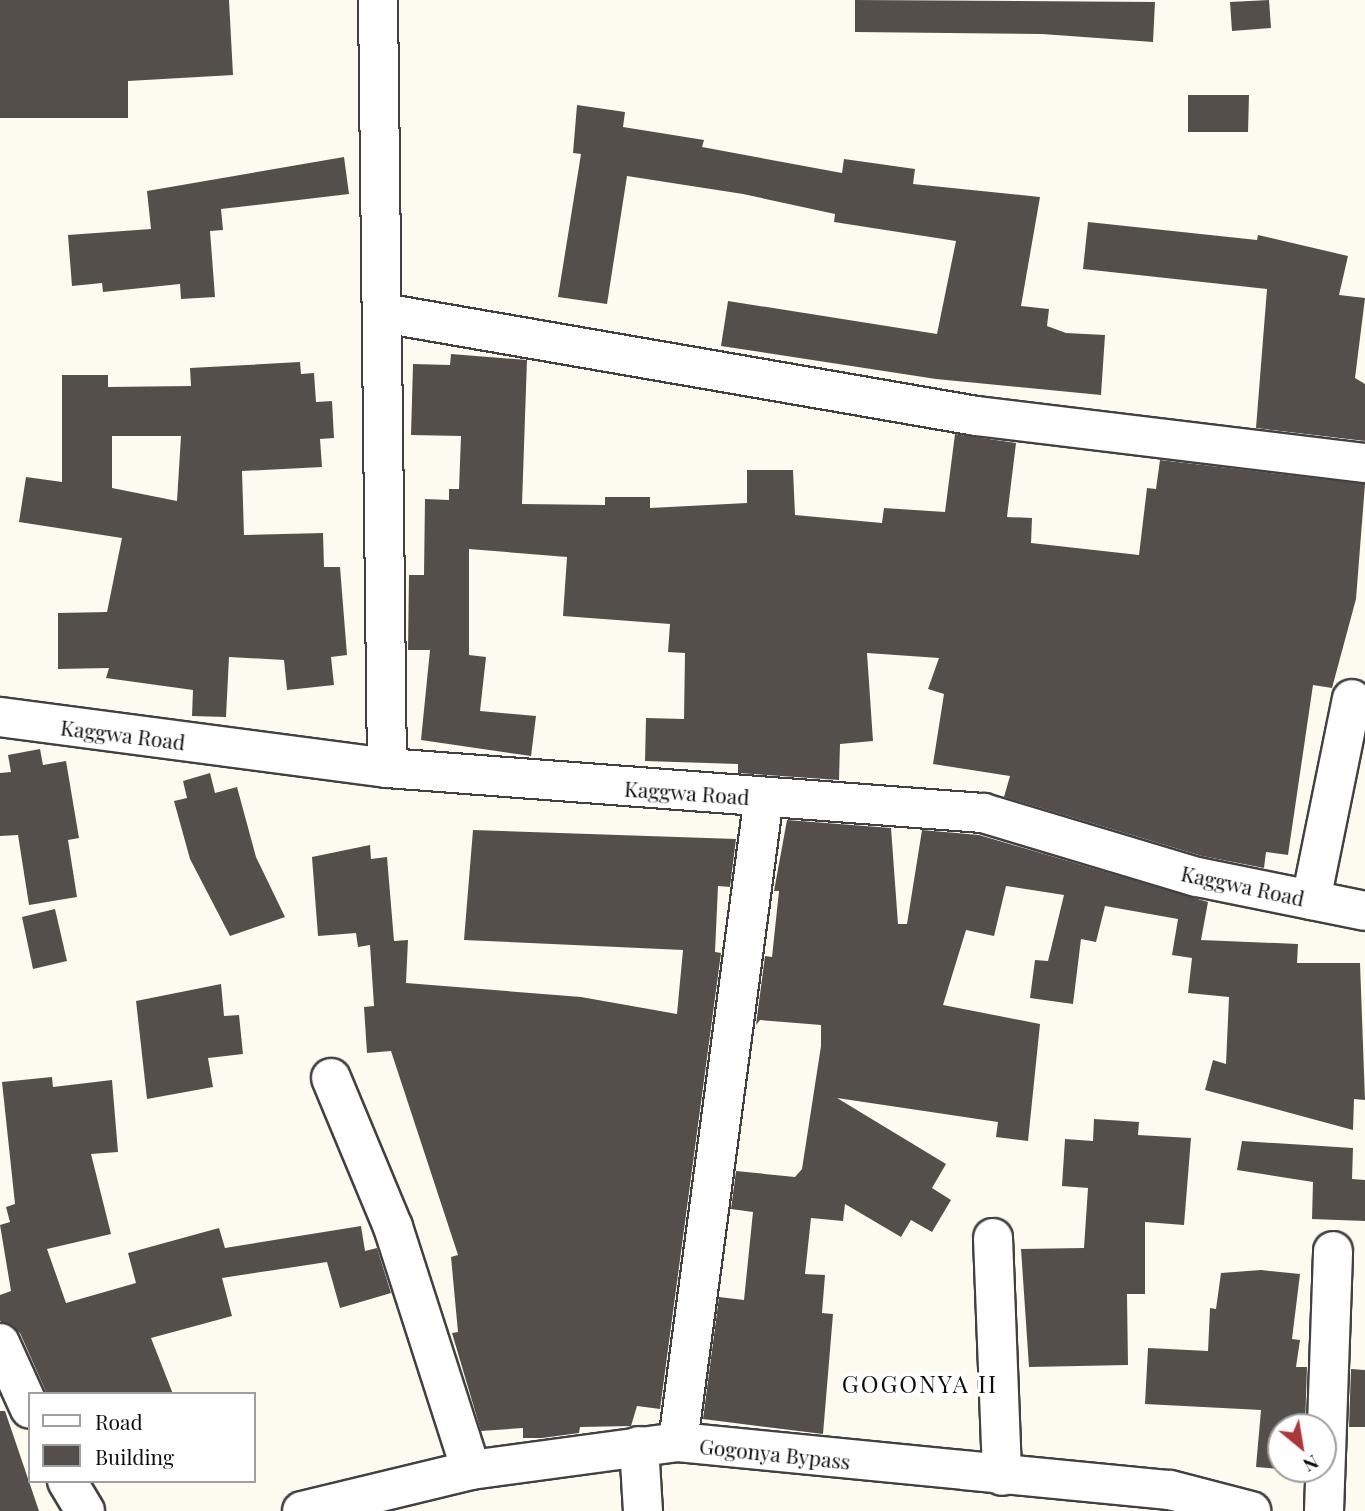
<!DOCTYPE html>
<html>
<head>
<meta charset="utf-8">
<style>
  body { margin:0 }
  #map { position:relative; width:1365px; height:1511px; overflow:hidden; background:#fdfbf0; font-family:"Playfair Display",serif }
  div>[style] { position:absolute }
  .building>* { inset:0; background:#554f4b }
  .roads { filter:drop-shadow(2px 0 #414141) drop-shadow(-2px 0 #414141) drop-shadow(0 2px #414141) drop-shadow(0 -2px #414141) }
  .minor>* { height:38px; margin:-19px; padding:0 19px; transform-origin:19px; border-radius:19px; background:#fff }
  span { translate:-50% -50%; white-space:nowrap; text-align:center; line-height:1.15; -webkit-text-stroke:7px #fff; paint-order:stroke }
  .street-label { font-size:21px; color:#0e0e0e }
  .quarter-label { font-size:24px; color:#0e0e0e; letter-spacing:2px }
  .legend { position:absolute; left:28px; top:1392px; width:228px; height:91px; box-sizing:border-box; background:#fff; border:2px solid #9f9f9f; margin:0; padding:9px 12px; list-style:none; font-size:21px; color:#0e0e0e }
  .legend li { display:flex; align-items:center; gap:14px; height:35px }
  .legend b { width:35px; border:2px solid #9f9f9f }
  .north { position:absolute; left:1267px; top:1413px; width:70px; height:70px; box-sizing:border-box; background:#fff; border:2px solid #9f9f9f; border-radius:50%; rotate:150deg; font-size:19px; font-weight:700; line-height:28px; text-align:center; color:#0e0e0e }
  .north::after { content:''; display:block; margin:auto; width:24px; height:32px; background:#ad3639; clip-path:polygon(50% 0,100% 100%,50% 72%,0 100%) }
</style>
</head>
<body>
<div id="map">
  <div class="building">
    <div style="clip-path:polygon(0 0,229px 0,233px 75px,128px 81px,128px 118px,0 118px)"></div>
    <div style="clip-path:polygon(855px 0,1155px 2px,1153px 42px,1042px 34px,855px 32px)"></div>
    <div style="clip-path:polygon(1269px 0,1271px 28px,1232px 31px,1230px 2px)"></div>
    <div style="clip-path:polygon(1188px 95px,1249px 95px,1248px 132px,1188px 132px)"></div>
    <div style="clip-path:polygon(577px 105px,625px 112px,623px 127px,704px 140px,702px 147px,842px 173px,844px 159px,915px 169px,913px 184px,1040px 197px,1021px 306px,1049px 309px,1047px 326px,1066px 333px,1105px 335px,1101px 395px,936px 379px,721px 346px,728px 301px,937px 334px,956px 241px,834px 222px,835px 214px,743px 194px,627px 176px,607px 304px,558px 297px,581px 154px,573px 153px)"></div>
    <div style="clip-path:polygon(344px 157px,349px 194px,221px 209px,223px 230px,210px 231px,215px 297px,181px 299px,180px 284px,103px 292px,102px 283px,72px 286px,68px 235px,151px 229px,147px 191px)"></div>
    <div style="clip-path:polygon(1088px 222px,1257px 240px,1258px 235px,1348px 256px,1339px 295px,1365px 298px,1355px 378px,1365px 384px,1365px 441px,1256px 428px,1267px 289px,1083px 269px)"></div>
    <div style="clip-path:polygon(451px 354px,527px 360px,522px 504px,605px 505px,605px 497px,650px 497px,650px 508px,747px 503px,747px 470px,793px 470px,795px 515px,882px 523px,884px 508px,945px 512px,955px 434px,1016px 443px,1007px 517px,1032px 518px,1031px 543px,1139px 555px,1147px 488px,1156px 489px,1160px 460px,1365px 484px,1356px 599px,1332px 688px,1313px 685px,1288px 855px,1266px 852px,1264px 868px,1202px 856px,1004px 797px,1010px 776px,933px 764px,944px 694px,928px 689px,939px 658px,867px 653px,873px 741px,840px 744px,839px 780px,738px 773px,738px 764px,645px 761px,646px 718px,684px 719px,685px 653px,668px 652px,670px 624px,563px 616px,567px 557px,469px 549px,469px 655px,486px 657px,480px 711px,536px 716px,531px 756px,421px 740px,430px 650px,408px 650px,409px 575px,424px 575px,425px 499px,449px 500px,449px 489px,459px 489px,461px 436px,411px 435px,413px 364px,450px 365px)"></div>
    <div style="clip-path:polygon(evenodd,300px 362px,301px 374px,314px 373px,316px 402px,332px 401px,334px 438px,320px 439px,322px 467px,242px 471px,244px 535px,323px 533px,324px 567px,340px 567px,347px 655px,331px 657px,334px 685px,287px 690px,284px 660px,229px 657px,226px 717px,192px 716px,193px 690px,106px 678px,109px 668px,58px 669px,58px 613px,107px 612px,122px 538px,19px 522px,26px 477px,62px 482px,62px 375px,108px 375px,108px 387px,191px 386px,190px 368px,300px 362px,112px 436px,181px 436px,177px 501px,112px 488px,112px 436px)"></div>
    <div style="clip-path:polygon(40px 749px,43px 765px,66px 761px,79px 838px,68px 840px,77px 897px,29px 905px,18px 835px,0 836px,0 773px,11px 772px,8px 755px)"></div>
    <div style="clip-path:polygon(210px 773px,215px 793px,237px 787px,256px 857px,285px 917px,230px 936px,190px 859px,174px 801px,187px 798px,183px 781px)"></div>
    <div style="clip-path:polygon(787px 820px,891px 828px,898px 924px,907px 924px,922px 830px,979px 835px,1208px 902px,1201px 940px,1298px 944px,1297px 963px,1360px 963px,1365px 1100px,1354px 1099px,1353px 1130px,1205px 1090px,1213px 1060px,1226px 1064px,1229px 997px,1188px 993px,1192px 958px,1172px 955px,1178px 919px,1105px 906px,1096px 942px,1081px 939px,1073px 1004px,1030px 998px,1035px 960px,1048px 961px,1064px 895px,1006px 886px,994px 936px,966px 930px,943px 1005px,1040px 1024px,1028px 1141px,996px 1137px,998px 1122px,837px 1098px,946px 1164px,932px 1188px,951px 1200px,932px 1232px,911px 1220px,901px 1237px,845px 1204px,843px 1221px,811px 1218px,805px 1274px,825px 1275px,822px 1313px,833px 1314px,823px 1434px,703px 1419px,719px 1297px,744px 1300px,753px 1212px,731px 1209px,736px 1171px,795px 1177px,802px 1169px,821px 1046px,821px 1025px,760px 1020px,756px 1025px,765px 956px,772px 957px,779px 891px,774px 891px)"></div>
    <div style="clip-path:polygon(473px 830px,736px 839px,730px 887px,718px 886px,715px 952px,721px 953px,660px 1409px,637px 1406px,631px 1426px,580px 1427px,579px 1433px,542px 1438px,523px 1438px,523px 1428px,481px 1431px,452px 1333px,458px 1332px,451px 1257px,458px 1255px,391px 1051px,367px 1053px,364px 1007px,374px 1006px,370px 945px,358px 947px,356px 933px,318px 936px,312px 857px,370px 845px,371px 859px,387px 857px,394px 941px,408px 940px,406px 983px,581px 997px,677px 1014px,683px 950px,464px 940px)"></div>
    <div style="clip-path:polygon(55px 909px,67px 961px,33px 969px,22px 917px)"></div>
    <div style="clip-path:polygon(221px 984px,224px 1016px,239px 1015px,243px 1054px,208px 1058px,213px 1087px,147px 1099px,136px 1001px)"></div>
    <div style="clip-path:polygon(52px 1077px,53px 1087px,112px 1080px,118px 1152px,91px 1154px,111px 1234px,47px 1249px,66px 1303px,136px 1283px,128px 1253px,219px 1228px,225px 1248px,361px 1226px,365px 1251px,377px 1248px,391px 1293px,340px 1308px,327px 1262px,222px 1278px,232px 1316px,151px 1338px,173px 1394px,47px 1394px,20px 1333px,0 1321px,0 1295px,11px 1291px,0 1225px,10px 1222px,6px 1207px,15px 1204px,2px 1082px)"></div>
    <div style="clip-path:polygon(1094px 1119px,1139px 1122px,1138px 1135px,1191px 1138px,1184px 1225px,1145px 1222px,1145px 1294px,1127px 1294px,1128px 1365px,1029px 1367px,1021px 1249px,1084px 1248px,1088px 1188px,1062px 1186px,1065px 1139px,1093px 1141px)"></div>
    <div style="clip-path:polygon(1242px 1141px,1353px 1148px,1352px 1179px,1365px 1180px,1365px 1221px,1312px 1219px,1313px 1182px,1237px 1170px)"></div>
    <div style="clip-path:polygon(1261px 1270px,1300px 1274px,1292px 1339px,1300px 1340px,1296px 1367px,1307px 1367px,1305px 1427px,1281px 1427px,1281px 1469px,1303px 1471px,1256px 1467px,1261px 1410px,1145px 1404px,1148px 1348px,1208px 1351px,1210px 1308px,1216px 1309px,1221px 1273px)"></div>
    <div style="clip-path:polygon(1351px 1369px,1365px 1370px,1365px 1427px,1349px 1427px)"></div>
    <div style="clip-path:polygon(0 1411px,5px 1411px,39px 1511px,0 1511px)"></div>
  </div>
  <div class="roads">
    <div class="minor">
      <div style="left:378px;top:0;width:768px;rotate:89.33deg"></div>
      <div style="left:383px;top:313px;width:602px;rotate:9.85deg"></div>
      <div style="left:976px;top:416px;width:392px;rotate:6.9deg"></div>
      <div style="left:0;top:717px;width:390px;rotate:7.5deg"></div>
      <div style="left:387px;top:768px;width:598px;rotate:4.32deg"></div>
      <div style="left:983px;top:813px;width:223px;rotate:16.7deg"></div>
      <div style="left:1197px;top:877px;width:171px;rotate:11.4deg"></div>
      <div style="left:1311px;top:900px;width:205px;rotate:-78.5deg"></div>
      <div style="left:331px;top:1078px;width:161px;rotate:67.4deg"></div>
      <div style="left:393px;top:1227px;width:255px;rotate:72.2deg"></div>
      <div style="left:993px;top:1238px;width:238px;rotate:87.8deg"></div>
      <div style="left:0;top:1343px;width:72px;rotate:65.6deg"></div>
      <div style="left:678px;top:1442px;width:651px;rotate:-82.41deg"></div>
      <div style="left:639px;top:1446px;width:65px;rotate:86.5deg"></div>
      <div style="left:67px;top:1481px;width:35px;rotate:59deg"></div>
      <div style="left:302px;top:1511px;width:174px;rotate:-13.6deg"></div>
      <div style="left:471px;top:1470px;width:209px;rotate:-7.7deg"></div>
      <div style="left:678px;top:1442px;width:494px;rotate:5.6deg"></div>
      <div style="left:1170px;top:1490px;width:84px;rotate:14.5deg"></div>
      <div style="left:1324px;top:1511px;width:260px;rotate:-88deg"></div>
    </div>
  </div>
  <div class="street-label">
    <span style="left:123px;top:734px;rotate:7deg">Kaggwa Road</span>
    <span style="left:687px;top:792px;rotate:4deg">Kaggwa Road</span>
    <span style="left:1243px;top:885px;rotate:12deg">Kaggwa Road</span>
    <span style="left:775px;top:1453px;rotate:6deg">Gogonya Bypass</span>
  </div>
  <div class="quarter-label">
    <span style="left:920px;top:1384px">GOGONYA II</span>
  </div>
  <ul class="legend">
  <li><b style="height:9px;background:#fff"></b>Road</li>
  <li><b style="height:19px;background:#554f4b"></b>Building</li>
  </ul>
  <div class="north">N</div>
</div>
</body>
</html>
